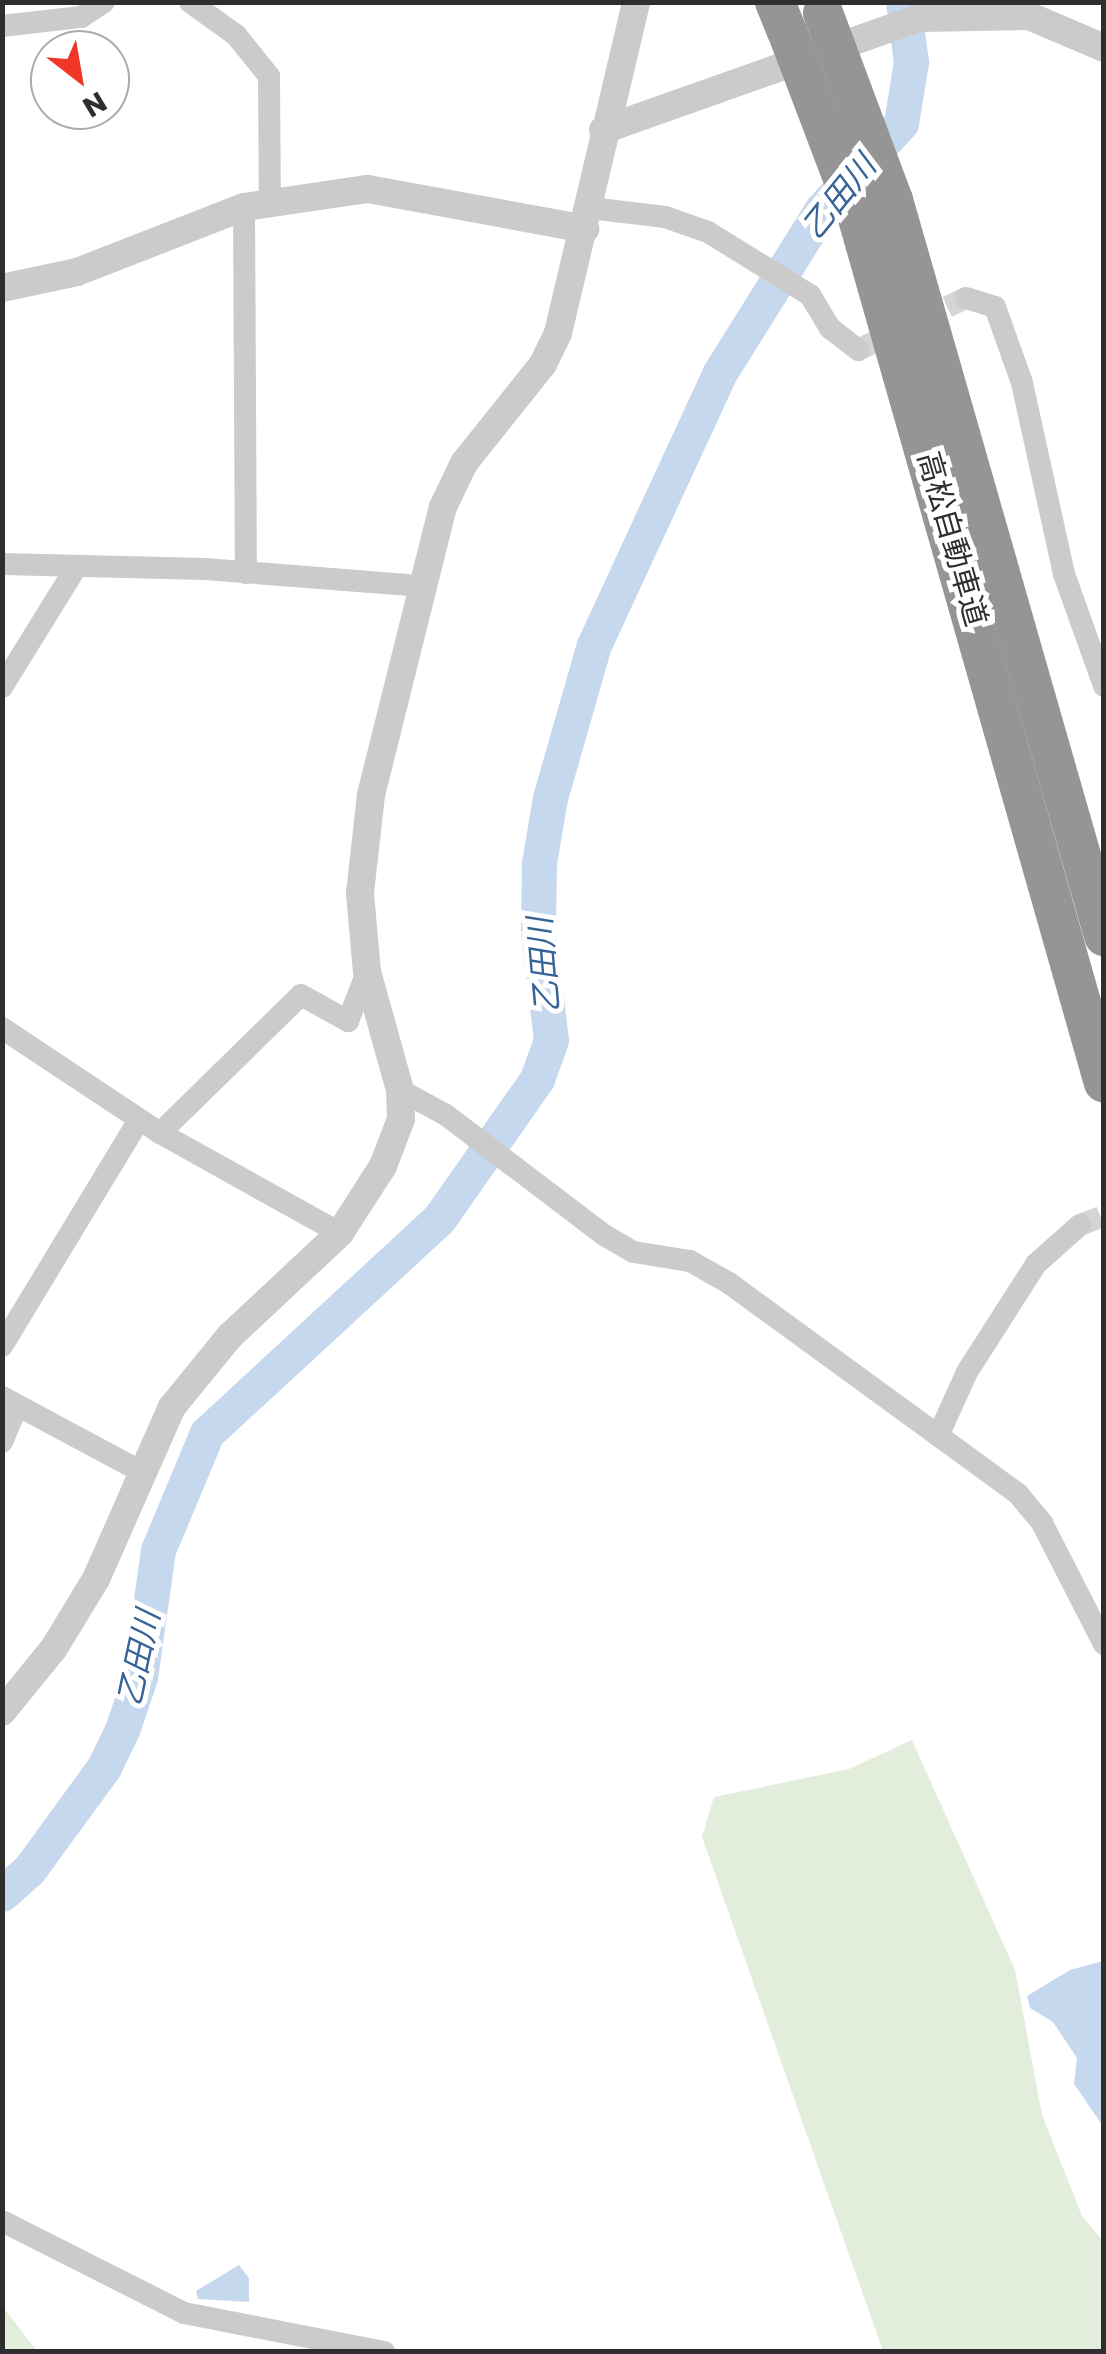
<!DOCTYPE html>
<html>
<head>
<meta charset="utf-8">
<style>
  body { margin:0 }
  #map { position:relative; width:1106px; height:2354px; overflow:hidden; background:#fff; font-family:Poppins,"Noto Sans JP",sans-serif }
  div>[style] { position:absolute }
  .green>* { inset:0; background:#e2eddb }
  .water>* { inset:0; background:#c6d8ee }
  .river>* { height:35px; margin:-17.5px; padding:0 17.5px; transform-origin:17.5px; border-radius:17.5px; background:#c6d8ee }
  .minor-tunnel>* { height:22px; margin-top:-11px; transform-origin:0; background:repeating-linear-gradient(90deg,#d5d5d5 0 22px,transparent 0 33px) }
  .minor>* { height:22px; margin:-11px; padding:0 11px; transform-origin:11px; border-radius:11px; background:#cbcbcb }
  .tertiary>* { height:28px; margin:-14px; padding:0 14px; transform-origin:14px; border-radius:14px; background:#cbcbcb }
  .motorway>* { height:40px; margin:-20px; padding:0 20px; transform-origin:20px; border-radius:20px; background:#959595 }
  .motorway-bridge>* { height:40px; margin:-20px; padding:0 20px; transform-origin:20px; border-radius:20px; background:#959595 }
  span { translate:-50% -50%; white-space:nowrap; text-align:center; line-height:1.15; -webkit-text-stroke:10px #fff; paint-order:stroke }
  .street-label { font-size:30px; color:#2e2e2e }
  .water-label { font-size:32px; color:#376396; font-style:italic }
  .frame { position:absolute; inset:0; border:5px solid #2e2e2e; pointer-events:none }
  .north { position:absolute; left:30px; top:30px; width:100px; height:100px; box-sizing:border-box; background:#fff; border:2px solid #ababab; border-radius:50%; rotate:149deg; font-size:28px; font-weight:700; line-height:40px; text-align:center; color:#2e2e2e }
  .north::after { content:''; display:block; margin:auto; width:35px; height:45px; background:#f03626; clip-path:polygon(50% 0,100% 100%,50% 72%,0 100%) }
</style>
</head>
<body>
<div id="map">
  <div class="green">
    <div style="clip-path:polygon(912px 1740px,1015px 1970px,1042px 2115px,1082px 2216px,1103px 2241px,1103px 2351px,883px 2351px,702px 1837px,714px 1797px,849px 1769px)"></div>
    <div style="clip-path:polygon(3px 2307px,37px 2351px,3px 2351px)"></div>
  </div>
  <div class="water">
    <div style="clip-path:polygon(1103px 1961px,1104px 1961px,1103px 2126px,1074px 2084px,1077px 2058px,1053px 2022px,1030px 2008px,1027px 1996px,1070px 1970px)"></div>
    <div style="clip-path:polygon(239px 2265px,249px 2278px,249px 2302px,198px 2299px,196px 2291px)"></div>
  </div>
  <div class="river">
    <div style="left:2px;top:1894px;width:36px;rotate:-42deg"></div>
    <div style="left:29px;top:1870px;width:127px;rotate:-53.9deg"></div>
    <div style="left:104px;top:1767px;width:41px;rotate:-64.1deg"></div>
    <div style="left:122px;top:1730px;width:56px;rotate:-71.2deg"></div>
    <div style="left:140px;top:1677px;width:128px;rotate:-81.9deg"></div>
    <div style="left:158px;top:1550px;width:127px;rotate:-67.3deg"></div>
    <div style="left:207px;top:1433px;width:316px;rotate:-42.7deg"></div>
    <div style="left:439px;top:1219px;width:171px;rotate:-55deg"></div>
    <div style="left:537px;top:1079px;width:41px;rotate:-70.3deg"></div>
    <div style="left:551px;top:1040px;width:110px;rotate:-96.8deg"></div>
    <div style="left:538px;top:931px;width:68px;rotate:-89.2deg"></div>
    <div style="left:539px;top:863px;width:66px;rotate:-80.4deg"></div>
    <div style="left:550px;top:798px;width:159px;rotate:-74deg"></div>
    <div style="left:594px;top:645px;width:298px;rotate:-65.2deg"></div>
    <div style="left:719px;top:374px;width:195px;rotate:-58deg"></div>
    <div style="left:822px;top:209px;width:117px;rotate:-47.4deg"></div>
    <div style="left:901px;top:123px;width:62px;rotate:-80.7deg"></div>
    <div style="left:911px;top:62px;width:61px;rotate:-97.6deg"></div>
  </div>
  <div class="minor-tunnel">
    <div style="left:858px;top:350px;width:120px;rotate:-25.7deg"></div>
    <div style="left:1080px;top:1225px;width:26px;rotate:-21deg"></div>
  </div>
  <div class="minor">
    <div style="left:190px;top:2px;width:57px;rotate:35.7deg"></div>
    <div style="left:236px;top:35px;width:53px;rotate:51.2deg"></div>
    <div style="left:269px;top:76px;width:128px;rotate:89.6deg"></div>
    <div style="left:2px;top:26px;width:80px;rotate:-6.5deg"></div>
    <div style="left:81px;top:17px;width:27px;rotate:-33deg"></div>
    <div style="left:244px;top:207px;width:366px;rotate:89.7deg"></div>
    <div style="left:590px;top:208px;width:76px;rotate:6.8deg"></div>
    <div style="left:665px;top:217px;width:46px;rotate:19.2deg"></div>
    <div style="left:708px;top:232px;width:120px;rotate:31.7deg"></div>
    <div style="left:810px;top:295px;width:39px;rotate:59deg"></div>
    <div style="left:830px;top:328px;width:36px;rotate:38deg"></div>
    <div style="left:966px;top:298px;width:30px;rotate:17deg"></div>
    <div style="left:995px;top:307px;width:81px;rotate:70.4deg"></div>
    <div style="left:1022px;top:383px;width:196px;rotate:77.6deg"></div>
    <div style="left:1064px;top:574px;width:119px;rotate:70.3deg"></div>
    <div style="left:2px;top:564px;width:203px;rotate:1.4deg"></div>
    <div style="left:205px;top:569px;width:215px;rotate:4.5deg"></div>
    <div style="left:2px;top:687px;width:142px;rotate:-58.2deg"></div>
    <div style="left:2px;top:1028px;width:190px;rotate:33.6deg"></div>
    <div style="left:160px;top:1133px;width:206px;rotate:29.1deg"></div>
    <div style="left:400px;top:1090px;width:52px;rotate:28.5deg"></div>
    <div style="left:446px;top:1115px;width:198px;rotate:37.2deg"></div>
    <div style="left:604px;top:1235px;width:34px;rotate:30deg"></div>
    <div style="left:634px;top:1252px;width:57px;rotate:9.1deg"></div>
    <div style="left:690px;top:1261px;width:45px;rotate:29.4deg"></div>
    <div style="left:729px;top:1283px;width:358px;rotate:36.1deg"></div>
    <div style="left:1018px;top:1494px;width:38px;rotate:50deg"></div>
    <div style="left:1042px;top:1523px;width:136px;rotate:62.9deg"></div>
    <div style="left:160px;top:1133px;width:197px;rotate:-44.4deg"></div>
    <div style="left:301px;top:995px;width:54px;rotate:29deg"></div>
    <div style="left:348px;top:1021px;width:53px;rotate:-68.8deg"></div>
    <div style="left:2px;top:1346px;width:264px;rotate:-58.8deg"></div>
    <div style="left:2px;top:1397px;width:159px;rotate:28.2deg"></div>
    <div style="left:938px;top:1436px;width:70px;rotate:-65.6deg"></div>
    <div style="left:967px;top:1372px;width:128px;rotate:-57.4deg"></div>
    <div style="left:1036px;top:1264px;width:59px;rotate:-41.6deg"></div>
    <div style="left:2px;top:1442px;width:38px;rotate:-67deg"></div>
    <div style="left:2px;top:2221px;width:204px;rotate:26.8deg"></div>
    <div style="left:184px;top:2313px;width:204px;rotate:11deg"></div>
  </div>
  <div class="tertiary">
    <div style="left:603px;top:130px;width:335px;rotate:-19.5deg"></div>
    <div style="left:919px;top:18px;width:110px;rotate:-1deg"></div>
    <div style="left:1029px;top:16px;width:82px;rotate:23.1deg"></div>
    <div style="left:2px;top:288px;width:77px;rotate:-12deg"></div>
    <div style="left:77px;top:272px;width:179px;rotate:-21.3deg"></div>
    <div style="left:244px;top:207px;width:125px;rotate:-8.3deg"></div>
    <div style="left:368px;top:189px;width:221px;rotate:10.4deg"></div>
    <div style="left:2px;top:1712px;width:82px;rotate:-50.9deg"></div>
    <div style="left:54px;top:1648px;width:81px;rotate:-58.7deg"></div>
    <div style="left:96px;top:1579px;width:188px;rotate:-66.2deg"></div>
    <div style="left:172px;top:1407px;width:92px;rotate:-50.8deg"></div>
    <div style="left:230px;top:1336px;width:151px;rotate:-43.1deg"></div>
    <div style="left:340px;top:1233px;width:80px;rotate:-57.3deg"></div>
    <div style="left:383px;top:1166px;width:50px;rotate:-69deg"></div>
    <div style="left:401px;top:1119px;width:29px;rotate:-92deg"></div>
    <div style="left:400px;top:1090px;width:123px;rotate:-105.6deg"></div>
    <div style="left:367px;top:972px;width:79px;rotate:-95.1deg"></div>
    <div style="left:360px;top:893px;width:99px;rotate:-83.6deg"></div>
    <div style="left:371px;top:795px;width:297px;rotate:-76deg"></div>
    <div style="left:443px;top:507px;width:49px;rotate:-64.5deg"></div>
    <div style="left:464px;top:463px;width:127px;rotate:-51.4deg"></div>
    <div style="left:543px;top:364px;width:34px;rotate:-64deg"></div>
    <div style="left:558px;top:333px;width:340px;rotate:-76.7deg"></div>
  </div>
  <div class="motorway">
    <div style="left:775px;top:2px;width:31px;rotate:68deg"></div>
    <div style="left:893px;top:200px;width:766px;rotate:74deg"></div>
    <div style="left:857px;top:215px;width:902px;rotate:74.12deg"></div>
  </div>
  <div class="motorway-bridge">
    <div style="left:823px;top:13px;width:200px;rotate:69.5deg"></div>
    <div style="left:787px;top:31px;width:197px;rotate:69.2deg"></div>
  </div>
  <div class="street-label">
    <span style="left:952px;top:539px;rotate:74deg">高松自動車道</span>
  </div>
  <div class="water-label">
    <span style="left:839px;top:197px;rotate:-51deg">乙田川</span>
    <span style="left:544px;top:965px;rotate:-95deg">乙田川</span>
    <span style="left:139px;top:1658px;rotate:-78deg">乙田川</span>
  </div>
  <div class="frame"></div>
  <div class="north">N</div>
</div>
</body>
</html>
